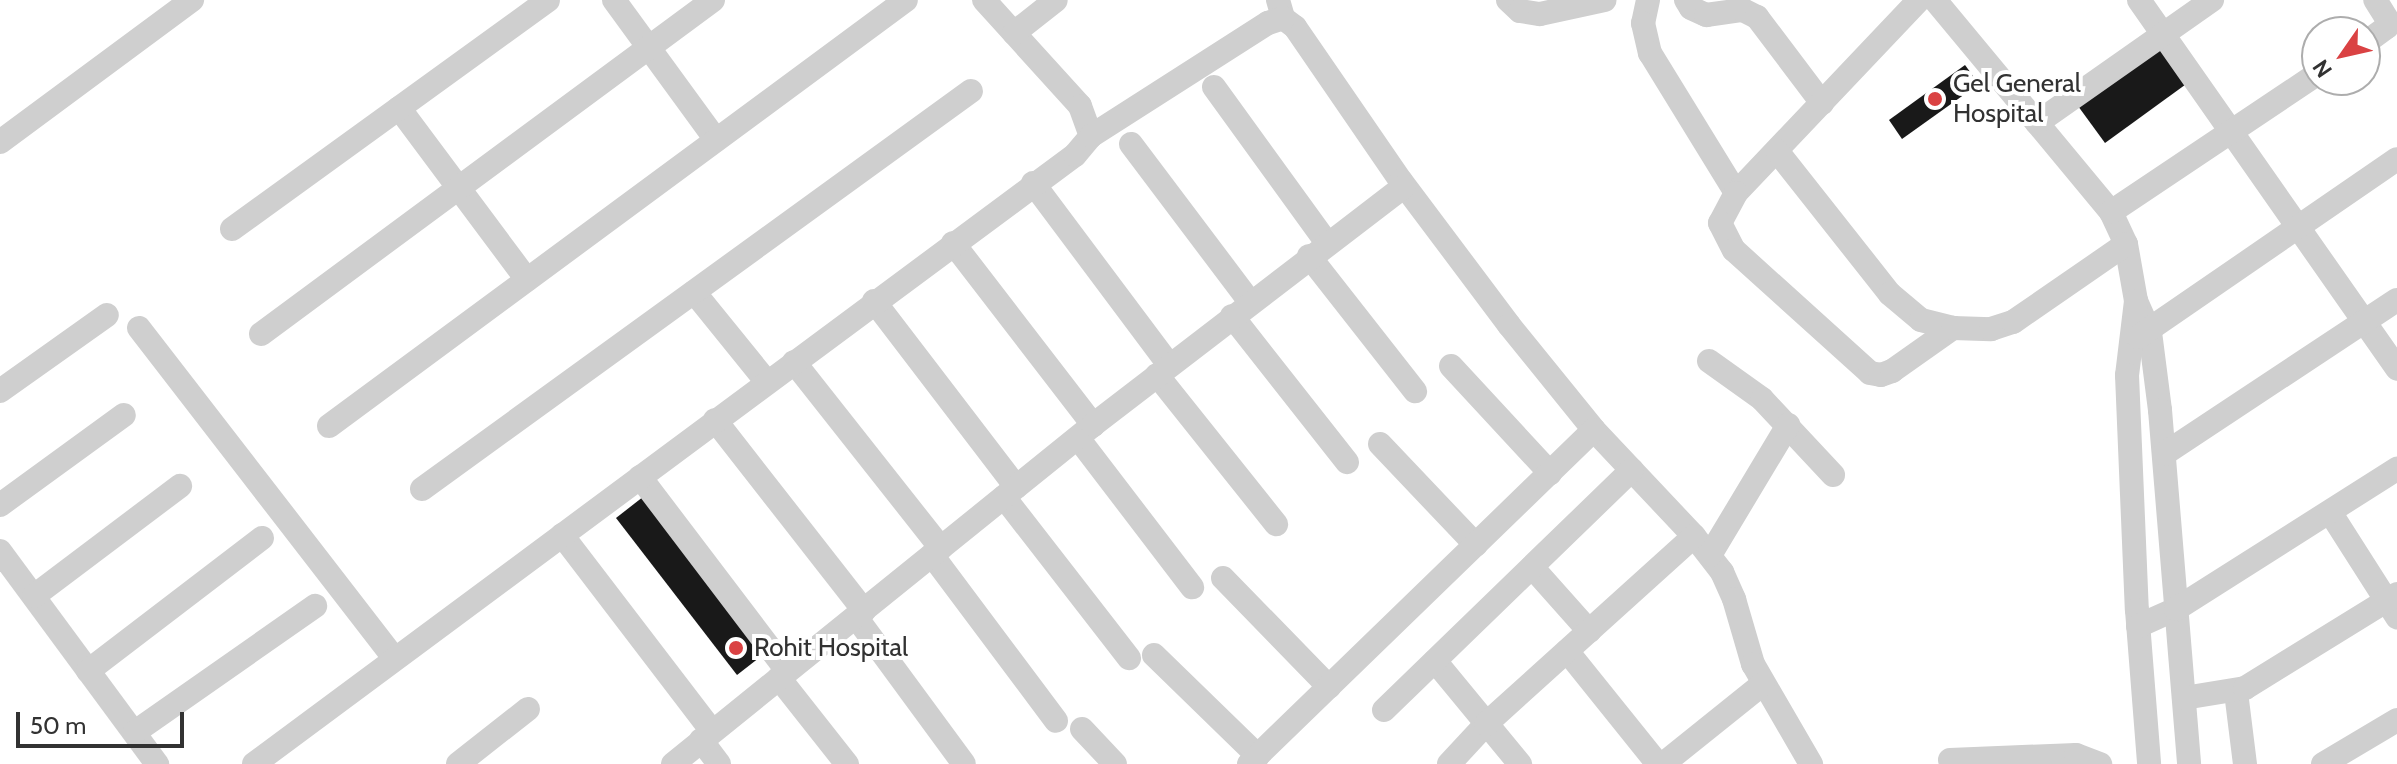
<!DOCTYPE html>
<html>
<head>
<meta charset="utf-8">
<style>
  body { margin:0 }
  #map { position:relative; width:2397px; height:764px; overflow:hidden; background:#fff; font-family:Cabin,sans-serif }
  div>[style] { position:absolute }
  .building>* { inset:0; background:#191919 }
  .minor>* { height:24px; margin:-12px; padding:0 12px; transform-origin:12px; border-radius:12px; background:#cfcfcf }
  .dots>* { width:22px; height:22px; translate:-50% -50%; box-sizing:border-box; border:4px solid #fff; border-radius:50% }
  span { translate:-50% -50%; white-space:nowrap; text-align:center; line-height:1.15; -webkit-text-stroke:8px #fff; paint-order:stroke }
  .poi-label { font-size:26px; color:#323232 }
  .left { translate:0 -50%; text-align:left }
  .north { position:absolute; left:2301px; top:16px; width:80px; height:80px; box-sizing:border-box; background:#fff; border:2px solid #adadad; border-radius:50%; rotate:236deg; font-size:22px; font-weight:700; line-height:32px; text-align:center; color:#323232 }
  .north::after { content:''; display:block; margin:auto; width:28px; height:36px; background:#da4243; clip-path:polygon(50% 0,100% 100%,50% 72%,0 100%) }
  .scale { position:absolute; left:16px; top:712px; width:168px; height:36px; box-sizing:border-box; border:4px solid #323232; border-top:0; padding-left:10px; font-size:24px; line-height:28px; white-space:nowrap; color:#323232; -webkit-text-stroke:6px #fff; paint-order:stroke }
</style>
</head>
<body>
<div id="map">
  <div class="building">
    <div style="clip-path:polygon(2162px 45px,2189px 82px,2105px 143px,2078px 106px)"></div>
    <div style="clip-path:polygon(1965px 65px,1979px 84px,1902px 139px,1889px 120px)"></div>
    <div style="clip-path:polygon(648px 493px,768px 651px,737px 675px,616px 518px)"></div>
  </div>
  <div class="minor">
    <div style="left:614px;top:0;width:173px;rotate:53.9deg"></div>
    <div style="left:984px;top:0;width:143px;rotate:47.8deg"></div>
    <div style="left:1080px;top:106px;width:32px;rotate:70deg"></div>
    <div style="left:1278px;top:0;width:19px;rotate:74deg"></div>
    <div style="left:1283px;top:18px;width:15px;rotate:37deg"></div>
    <div style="left:1295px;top:27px;width:187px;rotate:55.5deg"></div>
    <div style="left:1401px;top:181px;width:180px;rotate:53.1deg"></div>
    <div style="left:1509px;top:325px;width:135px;rotate:51deg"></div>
    <div style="left:1594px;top:430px;width:146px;rotate:46.7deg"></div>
    <div style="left:1694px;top:536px;width:46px;rotate:52.1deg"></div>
    <div style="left:1722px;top:572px;width:30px;rotate:66deg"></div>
    <div style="left:1734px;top:599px;width:68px;rotate:73.7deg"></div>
    <div style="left:1753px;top:664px;width:116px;rotate:59.9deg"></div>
    <div style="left:1508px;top:0;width:16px;rotate:43deg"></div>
    <div style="left:1520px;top:11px;width:20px;rotate:9deg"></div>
    <div style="left:1540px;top:14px;width:66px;rotate:-12.2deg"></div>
    <div style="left:1648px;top:0;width:24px;rotate:102deg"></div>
    <div style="left:1643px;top:23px;width:31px;rotate:77deg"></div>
    <div style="left:1650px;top:53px;width:164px;rotate:58.4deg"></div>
    <div style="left:1686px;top:0;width:9px;rotate:58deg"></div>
    <div style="left:1691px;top:8px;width:17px;rotate:25deg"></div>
    <div style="left:1706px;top:15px;width:37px;rotate:-8deg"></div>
    <div style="left:1743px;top:10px;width:16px;rotate:27deg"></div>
    <div style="left:1757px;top:17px;width:108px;rotate:52.9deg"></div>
    <div style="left:1919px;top:0;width:266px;rotate:133.5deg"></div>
    <div style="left:1736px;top:193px;width:34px;rotate:118deg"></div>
    <div style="left:1720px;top:223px;width:30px;rotate:63deg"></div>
    <div style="left:1734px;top:250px;width:183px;rotate:42.1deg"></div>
    <div style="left:1870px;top:373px;width:11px;rotate:10deg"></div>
    <div style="left:1881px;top:375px;width:12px;rotate:-20deg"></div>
    <div style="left:1892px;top:371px;width:75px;rotate:-35.2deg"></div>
    <div style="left:1935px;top:0;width:276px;rotate:50.3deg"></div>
    <div style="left:2111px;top:212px;width:35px;rotate:65deg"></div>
    <div style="left:2126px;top:244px;width:58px;rotate:80deg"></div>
    <div style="left:2136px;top:301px;width:34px;rotate:66deg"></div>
    <div style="left:2150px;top:332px;width:79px;rotate:82.7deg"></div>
    <div style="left:2160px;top:410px;width:355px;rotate:85.3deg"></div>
    <div style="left:2139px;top:0;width:450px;rotate:55deg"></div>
    <div style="left:1014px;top:33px;width:53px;rotate:-38.2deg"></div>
    <div style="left:2365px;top:43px;width:27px;rotate:-36deg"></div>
    <div style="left:2387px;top:27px;width:5px;rotate:-68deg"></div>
    <div style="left:2389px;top:22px;width:26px;rotate:-122deg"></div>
    <div style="left:1214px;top:87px;width:193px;rotate:54.1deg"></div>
    <div style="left:399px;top:108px;width:214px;rotate:53.3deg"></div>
    <div style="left:2037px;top:123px;width:214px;rotate:-35.1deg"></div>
    <div style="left:0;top:142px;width:239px;rotate:-36.5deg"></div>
    <div style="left:1131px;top:144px;width:198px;rotate:53deg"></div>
    <div style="left:1777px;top:151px;width:182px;rotate:51.7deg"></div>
    <div style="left:1890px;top:294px;width:40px;rotate:40deg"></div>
    <div style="left:1921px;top:320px;width:33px;rotate:14deg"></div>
    <div style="left:1953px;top:328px;width:38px;rotate:2deg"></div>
    <div style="left:1991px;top:329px;width:23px;rotate:-18deg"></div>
    <div style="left:2013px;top:322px;width:137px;rotate:-34.6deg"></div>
    <div style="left:1033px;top:183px;width:227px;rotate:53.2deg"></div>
    <div style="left:2111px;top:212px;width:248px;rotate:-33.8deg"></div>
    <div style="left:232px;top:229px;width:390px;rotate:-35.9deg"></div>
    <div style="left:953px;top:243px;width:230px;rotate:52.4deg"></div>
    <div style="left:1309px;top:256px;width:172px;rotate:51.9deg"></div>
    <div style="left:694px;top:292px;width:116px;rotate:51deg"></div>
    <div style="left:874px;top:301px;width:234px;rotate:52.6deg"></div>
    <div style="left:2136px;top:301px;width:75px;rotate:96.9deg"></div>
    <div style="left:2127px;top:375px;width:235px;rotate:87.6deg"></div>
    <div style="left:2137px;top:610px;width:154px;rotate:85.5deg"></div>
    <div style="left:1232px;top:316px;width:186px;rotate:51.8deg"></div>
    <div style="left:139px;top:328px;width:418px;rotate:52.3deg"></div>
    <div style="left:261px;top:334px;width:562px;rotate:-36.46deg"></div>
    <div style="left:2138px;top:337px;width:314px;rotate:-34.5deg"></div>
    <div style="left:1709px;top:361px;width:65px;rotate:35.6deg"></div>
    <div style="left:1762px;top:399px;width:104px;rotate:46.9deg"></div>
    <div style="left:794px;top:362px;width:237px;rotate:51.7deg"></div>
    <div style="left:1451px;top:366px;width:146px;rotate:47.2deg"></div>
    <div style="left:1157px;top:375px;width:191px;rotate:51.4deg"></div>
    <div style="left:0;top:391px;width:131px;rotate:-35.4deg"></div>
    <div style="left:715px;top:420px;width:242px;rotate:52deg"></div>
    <div style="left:329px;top:426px;width:717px;rotate:-36.44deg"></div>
    <div style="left:1078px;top:438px;width:188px;rotate:52.6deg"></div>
    <div style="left:1380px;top:444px;width:139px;rotate:46.5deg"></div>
    <div style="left:2164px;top:454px;width:279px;rotate:-33.5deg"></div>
    <div style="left:640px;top:477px;width:243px;rotate:52.8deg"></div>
    <div style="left:422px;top:489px;width:678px;rotate:-35.94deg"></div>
    <div style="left:1004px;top:497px;width:204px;rotate:52.2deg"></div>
    <div style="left:0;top:505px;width:153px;rotate:-36deg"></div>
    <div style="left:2330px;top:512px;width:125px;rotate:57.5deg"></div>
    <div style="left:562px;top:535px;width:245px;rotate:52.6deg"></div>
    <div style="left:0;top:551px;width:265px;rotate:53.6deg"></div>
    <div style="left:932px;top:555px;width:207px;rotate:53.2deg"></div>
    <div style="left:1710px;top:555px;width:152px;rotate:-59deg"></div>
    <div style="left:1532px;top:567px;width:86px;rotate:48.3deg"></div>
    <div style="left:1223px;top:578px;width:152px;rotate:45.8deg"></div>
    <div style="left:34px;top:596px;width:183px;rotate:-37deg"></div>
    <div style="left:856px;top:617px;width:182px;rotate:53.7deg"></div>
    <div style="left:2138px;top:626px;width:42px;rotate:-24.1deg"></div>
    <div style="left:2176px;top:609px;width:262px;rotate:-32.4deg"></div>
    <div style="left:1567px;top:651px;width:145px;rotate:51.2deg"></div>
    <div style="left:1154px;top:655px;width:145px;rotate:44.2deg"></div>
    <div style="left:1435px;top:661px;width:134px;rotate:50.5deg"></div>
    <div style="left:88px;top:671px;width:219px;rotate:-37.4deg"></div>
    <div style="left:779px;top:678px;width:110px;rotate:51.7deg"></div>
    <div style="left:2236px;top:692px;width:73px;rotate:82.9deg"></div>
    <div style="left:2184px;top:698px;width:62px;rotate:-9.3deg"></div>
    <div style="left:2245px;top:688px;width:179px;rotate:-31.7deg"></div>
    <div style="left:1384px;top:710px;width:345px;rotate:-44.1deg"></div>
    <div style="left:1082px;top:729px;width:48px;rotate:46.7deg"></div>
    <div style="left:135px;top:732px;width:220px;rotate:-35deg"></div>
    <div style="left:701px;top:740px;width:30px;rotate:53deg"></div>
    <div style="left:1950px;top:760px;width:126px;rotate:-2.3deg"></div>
    <div style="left:2076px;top:755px;width:26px;rotate:21deg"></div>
    <div style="left:254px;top:764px;width:1022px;rotate:-36.57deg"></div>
    <div style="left:1075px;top:155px;width:25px;rotate:-50deg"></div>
    <div style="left:1091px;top:136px;width:210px;rotate:-32.6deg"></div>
    <div style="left:1268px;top:23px;width:16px;rotate:-18deg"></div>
    <div style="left:458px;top:764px;width:89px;rotate:-38.2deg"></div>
    <div style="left:673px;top:764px;width:540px;rotate:-38.91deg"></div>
    <div style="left:1093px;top:425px;width:392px;rotate:-37.5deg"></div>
    <div style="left:1249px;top:764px;width:480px;rotate:-44.1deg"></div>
    <div style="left:1449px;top:764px;width:54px;rotate:-47.2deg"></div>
    <div style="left:1486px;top:724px;width:280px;rotate:-42.1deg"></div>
    <div style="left:1663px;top:764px;width:128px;rotate:-38.7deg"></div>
    <div style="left:2323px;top:764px;width:86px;rotate:-30.7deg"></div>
  </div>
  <div class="dots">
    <div style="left:1935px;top:99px;background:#da4243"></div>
    <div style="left:736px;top:648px;background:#da4243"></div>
  </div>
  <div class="poi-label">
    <span class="left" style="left:1953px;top:99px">Gel General<br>Hospital</span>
    <span class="left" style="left:754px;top:648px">Rohit Hospital</span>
  </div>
  <div class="north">N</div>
  <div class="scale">50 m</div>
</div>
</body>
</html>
